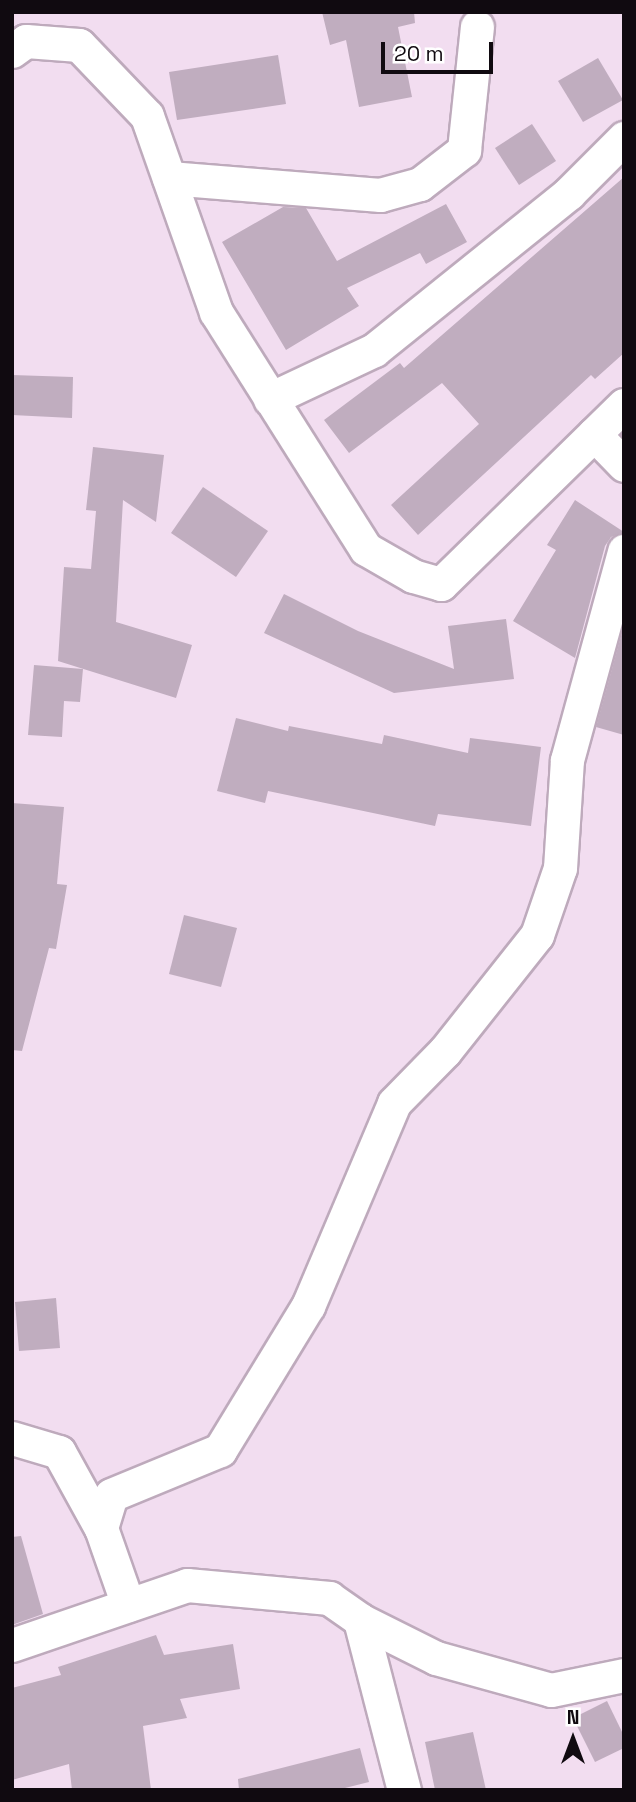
<!DOCTYPE html>
<html>
<head>
<meta charset="utf-8">
<style>
  body { margin:0 }
  #map { position:relative; width:636px; height:1802px; overflow:hidden; background:#f2ddf0; font-family:"Space Grotesk",sans-serif }
  div>[style] { position:absolute }
  .building>* { inset:0; background:#c0adbf }
  .roads { filter:drop-shadow(2px 0 #beaabc) drop-shadow(-2px 0 #beaabc) drop-shadow(0 2px #beaabc) drop-shadow(0 -2px #beaabc) }
  .minor>* { height:33px; margin:-16.5px; padding:0 16.5px; transform-origin:16.5px; border-radius:16.5px; background:#fff }
  span { translate:-50% -50%; white-space:nowrap; text-align:center; line-height:1.15; -webkit-text-stroke:5px #fff; paint-order:stroke }
  .frame { position:absolute; inset:0; border:14px solid #100a10; pointer-events:none }
  .north { position:absolute; left:538px; top:1704px; width:70px; height:70px; -webkit-text-stroke:5px #fff; paint-order:stroke; rotate:0deg; font-size:19px; font-weight:700; line-height:28px; text-align:center; color:#100a10 }
  .north::after { content:''; display:block; margin:auto; width:24px; height:32px; background:#100a10; clip-path:polygon(50% 0,100% 100%,50% 72%,0 100%) }
  .scale { position:absolute; left:381px; top:42px; width:112px; height:32px; box-sizing:border-box; border:4px solid #100a10; border-top:0; padding-left:9px; font-size:21px; line-height:24px; white-space:nowrap; color:#100a10; -webkit-text-stroke:5px #fff; paint-order:stroke }
</style>
</head>
<body>
<div id="map">
  <div class="building">
    <div style="clip-path:polygon(322px 12px,414px 12px,415px 23px,398px 27px,412px 97px,359px 107px,346px 40px,330px 45px)"></div>
    <div style="clip-path:polygon(278px 55px,286px 104px,177px 120px,169px 72px)"></div>
    <div style="clip-path:polygon(598px 58px,623px 100px,583px 122px,558px 81px)"></div>
    <div style="clip-path:polygon(532px 124px,556px 161px,519px 185px,495px 148px)"></div>
    <div style="clip-path:polygon(624px 177px,624px 353px,595px 379px,591px 375px,418px 535px,391px 505px,479px 424px,442px 383px,349px 453px,324px 420px,400px 363px,404px 368px)"></div>
    <div style="clip-path:polygon(446px 204px,467px 242px,426px 264px,420px 253px,347px 288px,359px 306px,286px 350px,222px 242px,283px 207px,306px 208px,337px 261px)"></div>
    <div style="clip-path:polygon(12px 375px,73px 377px,72px 418px,12px 415px)"></div>
    <div style="clip-path:polygon(93px 447px,164px 455px,156px 522px,123px 500px,116px 622px,192px 645px,176px 698px,58px 661px,64px 567px,91px 569px,96px 511px,86px 510px)"></div>
    <div style="clip-path:polygon(203px 487px,268px 531px,236px 577px,171px 533px)"></div>
    <div style="clip-path:polygon(575px 500px,624px 532px,611px 537px,605px 546px,575px 658px,513px 621px,556px 550px,547px 545px)"></div>
    <div style="clip-path:polygon(284px 594px,358px 631px,454px 669px,448px 626px,506px 619px,514px 679px,394px 693px,264px 633px)"></div>
    <div style="clip-path:polygon(624px 625px,624px 735px,596px 727px)"></div>
    <div style="clip-path:polygon(34px 665px,83px 669px,80px 702px,64px 701px,62px 737px,28px 735px)"></div>
    <div style="clip-path:polygon(236px 718px,288px 731px,289px 726px,382px 744px,384px 735px,468px 753px,470px 738px,541px 747px,531px 826px,438px 814px,435px 826px,268px 791px,265px 803px,217px 791px)"></div>
    <div style="clip-path:polygon(12px 803px,64px 807px,57px 884px,67px 885px,56px 949px,49px 948px,22px 1051px,12px 1050px)"></div>
    <div style="clip-path:polygon(184px 915px,237px 928px,221px 987px,169px 974px)"></div>
    <div style="clip-path:polygon(56px 1298px,60px 1348px,19px 1351px,15px 1302px)"></div>
    <div style="clip-path:polygon(21px 1536px,43px 1614px,12px 1625px,12px 1537px)"></div>
    <div style="clip-path:polygon(156px 1635px,164px 1655px,233px 1644px,240px 1689px,180px 1699px,187px 1718px,143px 1726px,151px 1790px,72px 1790px,69px 1764px,12px 1780px,12px 1688px,61px 1675px,58px 1667px)"></div>
    <div style="clip-path:polygon(607px 1701px,624px 1736px,624px 1748px,595px 1762px,573px 1718px)"></div>
    <div style="clip-path:polygon(473px 1732px,486px 1790px,435px 1790px,425px 1742px)"></div>
    <div style="clip-path:polygon(360px 1748px,369px 1782px,337px 1790px,239px 1790px,238px 1779px)"></div>
  </div>
  <div class="roads">
    <div class="minor">
      <div style="left:12px;top:51px;width:17px;rotate:-36deg"></div>
      <div style="left:26px;top:41px;width:53px;rotate:4.3deg"></div>
      <div style="left:79px;top:45px;width:98px;rotate:46.2deg"></div>
      <div style="left:147px;top:116px;width:208px;rotate:70.6deg"></div>
      <div style="left:216px;top:312px;width:280px;rotate:57.7deg"></div>
      <div style="left:366px;top:549px;width:54px;rotate:29.9deg"></div>
      <div style="left:413px;top:576px;width:29px;rotate:16deg"></div>
      <div style="left:441px;top:584px;width:256px;rotate:-44.4deg"></div>
      <div style="left:169px;top:178px;width:212px;rotate:4.6deg"></div>
      <div style="left:380px;top:195px;width:41px;rotate:-15.4deg"></div>
      <div style="left:420px;top:184px;width:56px;rotate:-37.7deg"></div>
      <div style="left:464px;top:150px;width:124px;rotate:-84deg"></div>
      <div style="left:270px;top:399px;width:115px;rotate:-25.2deg"></div>
      <div style="left:374px;top:350px;width:250px;rotate:-38.8deg"></div>
      <div style="left:569px;top:193px;width:78px;rotate:-45deg"></div>
      <div style="left:594px;top:434px;width:43px;rotate:45.9deg"></div>
      <div style="left:12px;top:1438px;width:49px;rotate:16.6deg"></div>
      <div style="left:59px;top:1452px;width:87px;rotate:61.1deg"></div>
      <div style="left:128px;top:1605px;width:82px;rotate:-109.3deg"></div>
      <div style="left:101px;top:1528px;width:34px;rotate:-73deg"></div>
      <div style="left:111px;top:1495px;width:118px;rotate:-22.4deg"></div>
      <div style="left:220px;top:1450px;width:169px;rotate:-58.6deg"></div>
      <div style="left:308px;top:1306px;width:220px;rotate:-67deg"></div>
      <div style="left:394px;top:1103px;width:73px;rotate:-45.6deg"></div>
      <div style="left:445px;top:1051px;width:148px;rotate:-51.6deg"></div>
      <div style="left:537px;top:935px;width:71px;rotate:-71.1deg"></div>
      <div style="left:560px;top:868px;width:108px;rotate:-86.3deg"></div>
      <div style="left:567px;top:760px;width:217px;rotate:-74.7deg"></div>
      <div style="left:360px;top:1620px;width:176px;rotate:75.5deg"></div>
      <div style="left:12px;top:1645px;width:185px;rotate:-18.9deg"></div>
      <div style="left:187px;top:1585px;width:143px;rotate:5.2deg"></div>
      <div style="left:329px;top:1598px;width:38px;rotate:35deg"></div>
      <div style="left:360px;top:1620px;width:85px;rotate:26.6deg"></div>
      <div style="left:436px;top:1658px;width:119px;rotate:15.5deg"></div>
      <div style="left:551px;top:1690px;width:75px;rotate:-11.6deg"></div>
    </div>
  </div>
  <div class="frame"></div>
  <div class="north">N</div>
  <div class="scale">20 m</div>
</div>
</body>
</html>
